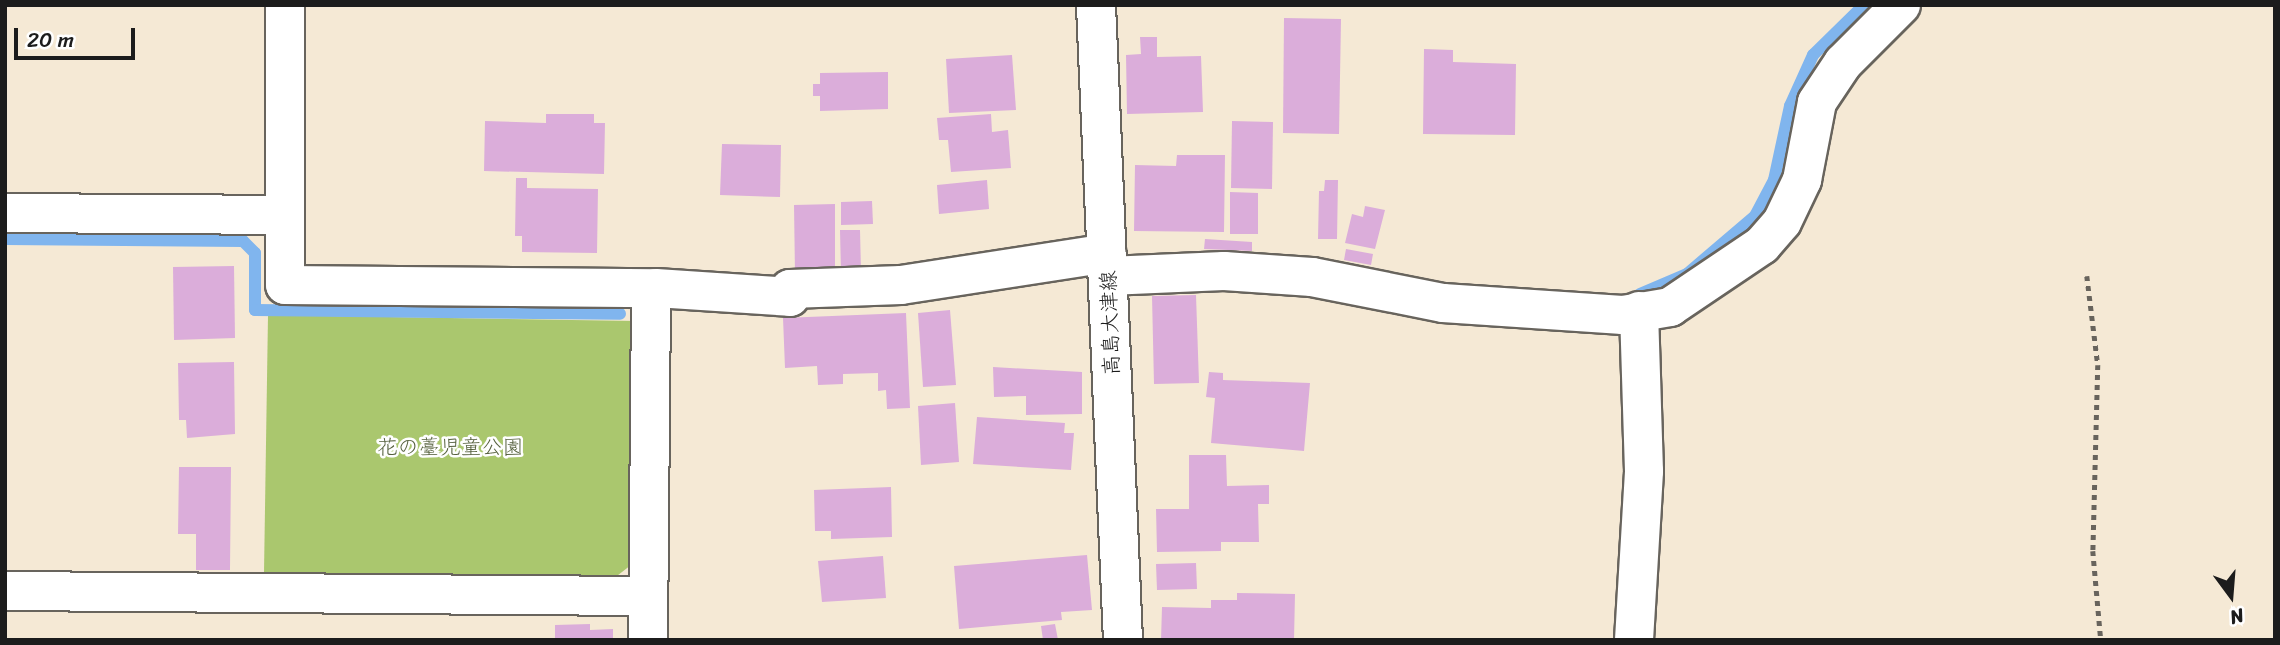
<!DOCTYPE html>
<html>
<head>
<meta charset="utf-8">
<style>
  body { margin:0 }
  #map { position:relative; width:2280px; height:645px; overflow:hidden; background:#f5e9d5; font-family:Sriracha,"Klee One",sans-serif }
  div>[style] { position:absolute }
  .green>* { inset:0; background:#aac76e }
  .stream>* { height:12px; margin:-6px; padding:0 6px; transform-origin:6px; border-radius:6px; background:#80b5ee }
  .building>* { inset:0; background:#dbadda }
  .path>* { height:4.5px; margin-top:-2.25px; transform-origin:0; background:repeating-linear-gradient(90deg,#68645d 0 5px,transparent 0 10px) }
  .roads { filter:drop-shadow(2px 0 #68645d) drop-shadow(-2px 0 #68645d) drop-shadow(0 2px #68645d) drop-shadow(0 -2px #68645d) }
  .minor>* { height:38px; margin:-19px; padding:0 19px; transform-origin:19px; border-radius:19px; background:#fff }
  .major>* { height:38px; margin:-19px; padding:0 19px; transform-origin:19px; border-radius:19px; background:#fff }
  span { translate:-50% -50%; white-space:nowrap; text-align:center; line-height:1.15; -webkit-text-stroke:5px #fff; paint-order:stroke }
  .street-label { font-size:21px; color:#1c1c1c }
  .park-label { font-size:21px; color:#55603d }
  .frame { position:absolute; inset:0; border:7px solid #1c1c1c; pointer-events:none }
  .north { position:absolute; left:2196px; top:561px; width:70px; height:70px; -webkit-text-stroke:5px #fff; paint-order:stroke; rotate:164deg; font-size:19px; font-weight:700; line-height:28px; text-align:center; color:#1c1c1c }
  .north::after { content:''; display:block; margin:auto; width:24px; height:32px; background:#1c1c1c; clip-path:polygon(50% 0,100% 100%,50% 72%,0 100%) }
  .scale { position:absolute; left:14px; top:28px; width:121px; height:32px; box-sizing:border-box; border:4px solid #1c1c1c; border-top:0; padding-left:9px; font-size:21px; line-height:24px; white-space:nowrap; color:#1c1c1c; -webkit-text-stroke:5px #fff; paint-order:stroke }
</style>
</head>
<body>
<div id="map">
  <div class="green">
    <div style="clip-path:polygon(268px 315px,636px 321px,631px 565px,613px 579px,264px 573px)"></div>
  </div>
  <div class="stream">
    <div style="left:5px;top:239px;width:238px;rotate:0.5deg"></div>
    <div style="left:243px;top:241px;width:17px;rotate:45deg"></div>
    <div style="left:255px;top:253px;width:57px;rotate:90deg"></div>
    <div style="left:255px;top:310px;width:365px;rotate:0.6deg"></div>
    <div style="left:1640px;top:294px;width:51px;rotate:-23.1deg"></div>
    <div style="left:1687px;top:274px;width:89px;rotate:-40.5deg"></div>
    <div style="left:1755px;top:216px;width:41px;rotate:-62.2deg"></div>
    <div style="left:1774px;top:180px;width:76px;rotate:-77.8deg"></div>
    <div style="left:1790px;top:106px;width:56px;rotate:-65.7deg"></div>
    <div style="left:1813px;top:55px;width:71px;rotate:-44.4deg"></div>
  </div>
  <div class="building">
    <div style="clip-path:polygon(1284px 18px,1341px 19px,1339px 134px,1283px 133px)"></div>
    <div style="clip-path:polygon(1140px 37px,1157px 37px,1157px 57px,1201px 56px,1203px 112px,1127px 114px,1126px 55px,1141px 54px)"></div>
    <div style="clip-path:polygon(1424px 49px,1453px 50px,1453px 62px,1516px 64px,1515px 135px,1423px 134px)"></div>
    <div style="clip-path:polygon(1012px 55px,1016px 110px,949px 113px,946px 59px)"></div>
    <div style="clip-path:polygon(888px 72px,888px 109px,820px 111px,820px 96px,813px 96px,813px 84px,820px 84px,820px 73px)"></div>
    <div style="clip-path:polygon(546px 114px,594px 114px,594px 123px,605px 123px,604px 174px,484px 171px,485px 121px,546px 123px)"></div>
    <div style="clip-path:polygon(991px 114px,992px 132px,1008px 130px,1011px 168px,951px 172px,948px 140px,939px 140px,937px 118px)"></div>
    <div style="clip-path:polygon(1232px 121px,1273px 122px,1272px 189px,1231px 188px)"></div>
    <div style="clip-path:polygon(722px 144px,781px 145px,780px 197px,720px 195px)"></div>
    <div style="clip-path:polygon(1177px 155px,1225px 155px,1224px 232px,1134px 231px,1135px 165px,1176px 166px)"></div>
    <div style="clip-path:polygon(516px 178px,527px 178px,527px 188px,598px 189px,597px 253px,522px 252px,522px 236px,515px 236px)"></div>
    <div style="clip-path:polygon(987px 180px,989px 209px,939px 214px,937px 185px)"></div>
    <div style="clip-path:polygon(1325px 180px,1338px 180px,1337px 239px,1318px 239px,1319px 191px,1324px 191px)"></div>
    <div style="clip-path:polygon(1230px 192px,1258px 193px,1258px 234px,1230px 234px)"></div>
    <div style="clip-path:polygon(872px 201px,873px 224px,841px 225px,841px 202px)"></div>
    <div style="clip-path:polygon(835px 204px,835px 273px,795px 274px,794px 205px)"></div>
    <div style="clip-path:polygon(1365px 206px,1385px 210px,1375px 249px,1345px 243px,1352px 214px,1363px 217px)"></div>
    <div style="clip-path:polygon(840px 230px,860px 230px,861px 272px,841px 273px)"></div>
    <div style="clip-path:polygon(1205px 239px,1252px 242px,1252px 251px,1204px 249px)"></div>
    <div style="clip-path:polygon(1346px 249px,1373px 254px,1371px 265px,1344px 260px)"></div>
    <div style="clip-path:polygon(234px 266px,235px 338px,174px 340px,173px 267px)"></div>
    <div style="clip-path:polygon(1196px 295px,1199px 383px,1154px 384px,1152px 296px)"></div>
    <div style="clip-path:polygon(950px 310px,956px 385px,923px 387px,918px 313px)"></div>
    <div style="clip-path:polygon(906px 313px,910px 408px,887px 409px,886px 390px,878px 391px,878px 373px,843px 374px,843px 384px,818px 385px,817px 366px,785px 368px,783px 318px)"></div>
    <div style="clip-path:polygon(234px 362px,235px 434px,187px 438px,186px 420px,179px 420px,178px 363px)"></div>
    <div style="clip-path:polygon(993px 367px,1082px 372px,1082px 414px,1026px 415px,1026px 396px,994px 397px)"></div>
    <div style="clip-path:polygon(1209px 372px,1223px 373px,1223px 380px,1310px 383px,1304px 451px,1211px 443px,1215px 398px,1206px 397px)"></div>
    <div style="clip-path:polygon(955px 403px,959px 462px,921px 465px,918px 406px)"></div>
    <div style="clip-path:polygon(977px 417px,1065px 423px,1064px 433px,1074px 433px,1071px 470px,973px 464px)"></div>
    <div style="clip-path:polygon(1189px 455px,1226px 455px,1227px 486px,1269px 485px,1269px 504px,1258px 504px,1259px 542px,1221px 542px,1221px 551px,1157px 552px,1156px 509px,1189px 509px)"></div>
    <div style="clip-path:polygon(179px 467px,231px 467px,230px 570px,196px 570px,196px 534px,178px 534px)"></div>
    <div style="clip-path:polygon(891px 487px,892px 537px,831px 539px,831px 531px,815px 531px,814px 490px)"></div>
    <div style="clip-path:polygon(1087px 555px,1092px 610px,1061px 612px,1062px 620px,959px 629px,954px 566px)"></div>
    <div style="clip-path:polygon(883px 556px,886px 598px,822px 602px,818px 561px)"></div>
    <div style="clip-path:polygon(1196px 563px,1197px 589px,1157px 590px,1156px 564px)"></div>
    <div style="clip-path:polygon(1237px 593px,1295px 594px,1294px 640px,1161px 640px,1162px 607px,1211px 608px,1211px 600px,1237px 600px)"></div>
    <div style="clip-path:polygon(590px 624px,590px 630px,613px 629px,613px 640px,555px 640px,555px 625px)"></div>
    <div style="clip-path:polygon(1055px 624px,1058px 640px,1043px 640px,1041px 626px)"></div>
  </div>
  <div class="path">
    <div style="left:2087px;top:276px;width:90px;rotate:83deg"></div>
    <div style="left:2098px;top:365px;width:186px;rotate:91.5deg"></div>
    <div style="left:2093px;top:551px;width:89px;rotate:84.9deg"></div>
  </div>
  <div class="roads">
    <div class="minor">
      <div style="left:285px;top:5px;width:280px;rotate:90deg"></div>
      <div style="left:285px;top:285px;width:371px;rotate:0.5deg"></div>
      <div style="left:656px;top:288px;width:134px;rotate:3.8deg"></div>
      <div style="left:790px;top:297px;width:8px;rotate:-90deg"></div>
      <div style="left:790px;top:289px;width:111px;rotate:-2.1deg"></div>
      <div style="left:901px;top:285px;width:208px;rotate:-8.8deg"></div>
      <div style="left:5px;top:213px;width:278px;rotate:0.4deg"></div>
      <div style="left:1108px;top:276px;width:116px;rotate:-2.5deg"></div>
      <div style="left:1224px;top:271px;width:88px;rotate:3.9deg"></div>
      <div style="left:1312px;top:277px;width:134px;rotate:11.2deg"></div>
      <div style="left:1443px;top:303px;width:180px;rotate:3.8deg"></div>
      <div style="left:1623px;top:315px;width:48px;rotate:-9.7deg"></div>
      <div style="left:1670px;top:307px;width:111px;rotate:-34deg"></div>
      <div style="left:1762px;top:245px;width:30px;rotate:-49deg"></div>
      <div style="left:1782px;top:222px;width:47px;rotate:-64.5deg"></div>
      <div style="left:1802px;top:180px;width:79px;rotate:-79.1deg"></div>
      <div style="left:1817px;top:102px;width:47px;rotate:-56.3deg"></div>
      <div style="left:1843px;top:63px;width:82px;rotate:-45deg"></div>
      <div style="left:5px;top:591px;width:643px;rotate:0.45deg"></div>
      <div style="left:648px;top:640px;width:349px;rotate:-89.5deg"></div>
      <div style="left:1634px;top:640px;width:169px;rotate:-86.6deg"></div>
      <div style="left:1644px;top:471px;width:160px;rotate:-91.8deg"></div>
    </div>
    <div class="major">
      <div style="left:1096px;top:5px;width:636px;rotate:87.57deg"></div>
    </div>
  </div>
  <div class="street-label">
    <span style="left:1110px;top:323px;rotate:-92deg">高島大津線</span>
  </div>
  <div class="park-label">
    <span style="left:450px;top:447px">花の薹児童公園</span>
  </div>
  <div class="frame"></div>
  <div class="north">N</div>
  <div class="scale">20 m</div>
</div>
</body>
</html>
